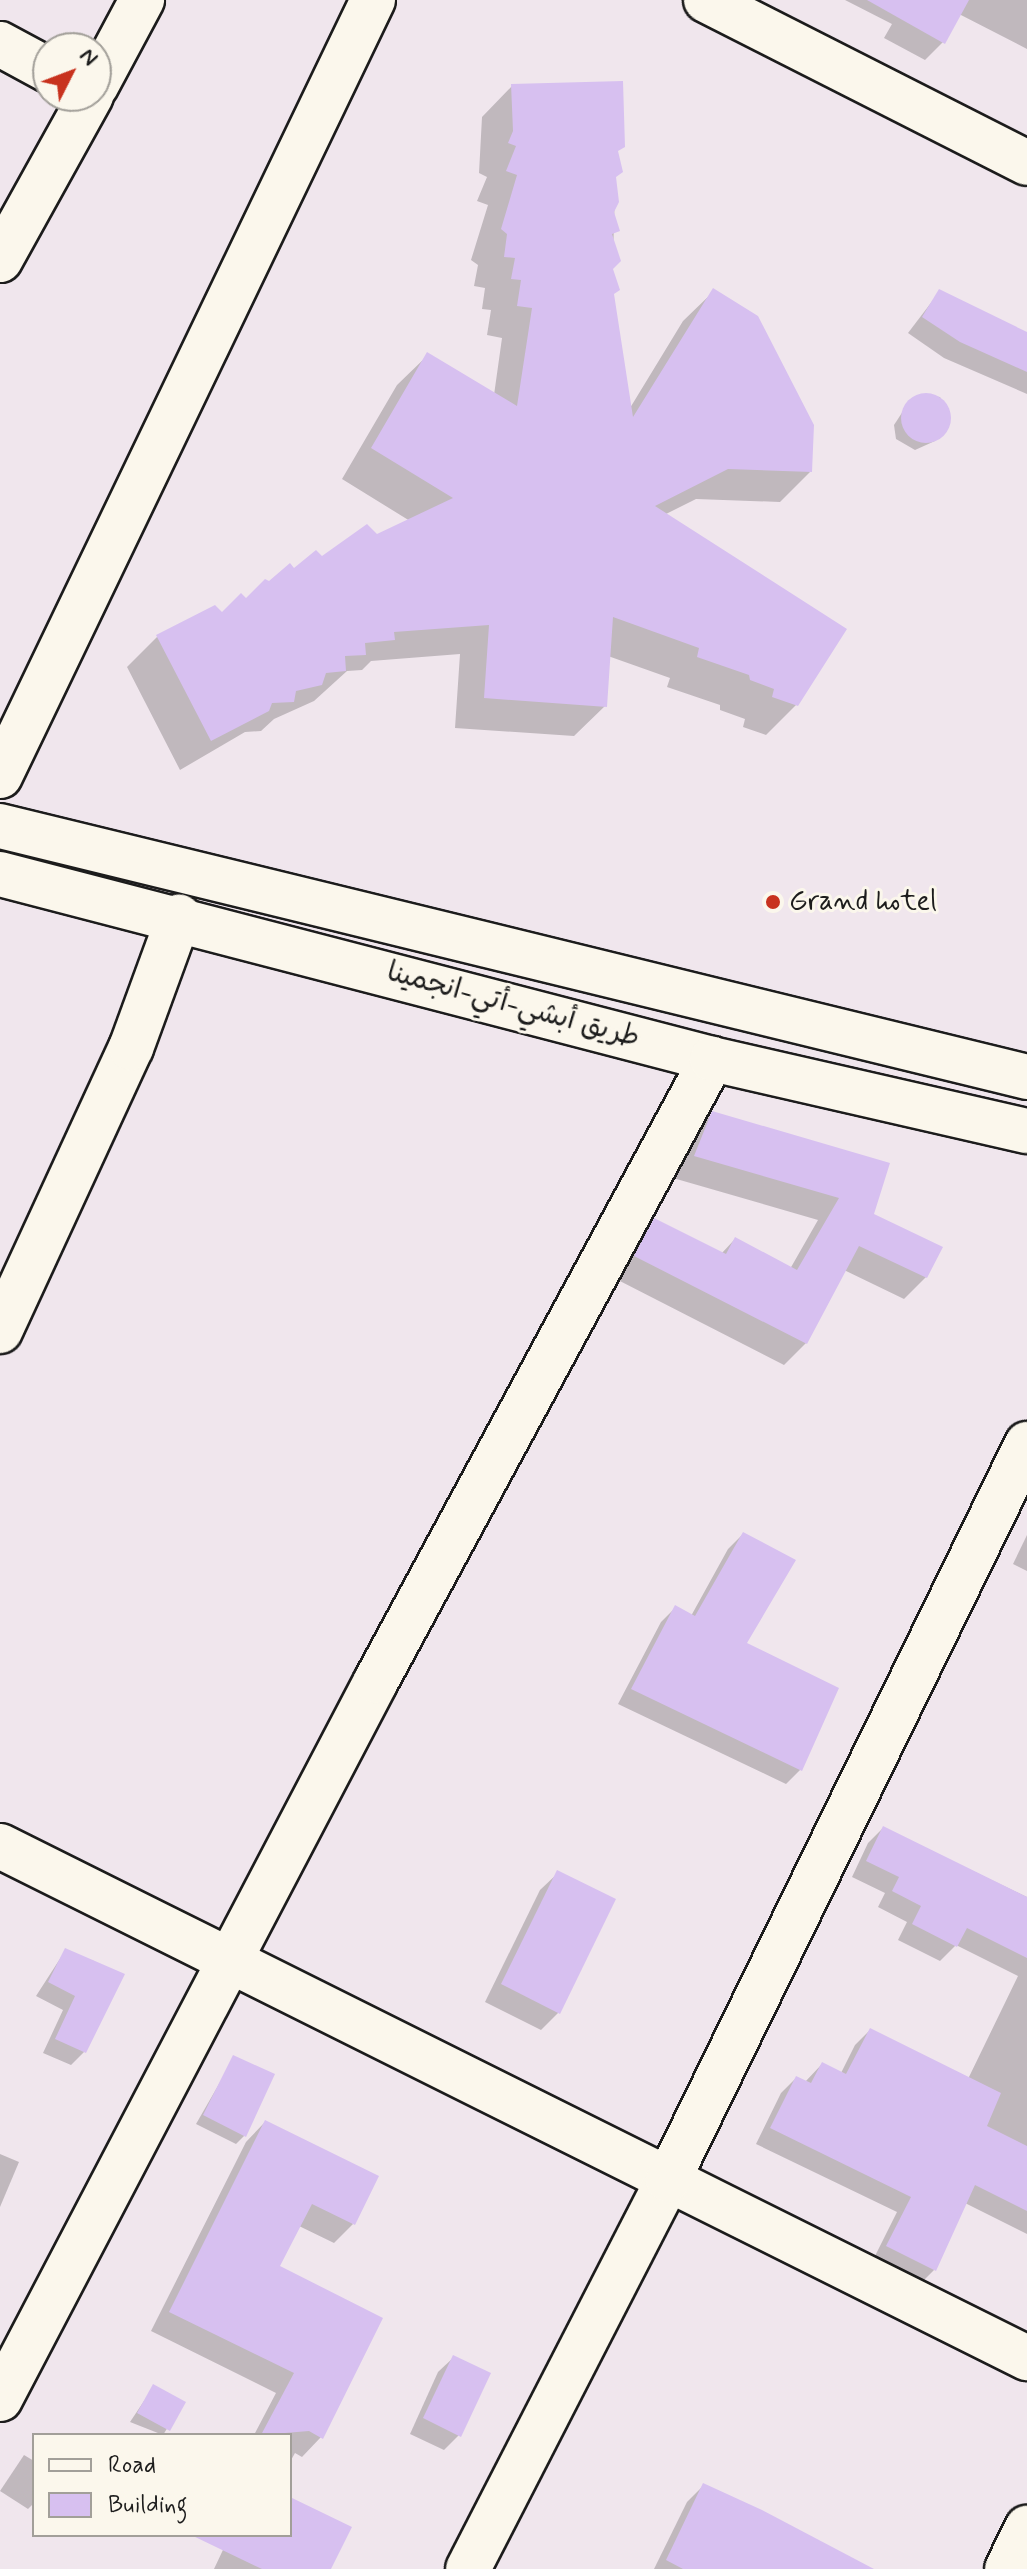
<!DOCTYPE html>
<html>
<head>
<meta charset="utf-8">
<style>
  body { margin:0 }
  #map { position:relative; width:1027px; height:2569px; overflow:hidden; background:#f0e6ed; font-family:Mynerve,"Playpen Sans Arabic",sans-serif }
  div>[style] { position:absolute }
  .shadow>* { inset:0; background:#0003 }
  .building>* { inset:0; background:#d7c0f0 }
  .round { border-radius:50% }
  .roads { filter:drop-shadow(2px 0 #1c1c1c) drop-shadow(-2px 0 #1c1c1c) drop-shadow(0 2px #1c1c1c) drop-shadow(0 -2px #1c1c1c) }
  .minor>* { height:44px; margin:-22px; padding:0 22px; transform-origin:22px; border-radius:22px; background:#fbf7ec }
  .highway>* { height:44px; margin:-22px; padding:0 22px; transform-origin:22px; border-radius:22px; background:#fbf7ec }
  .dots>* { width:22px; height:22px; translate:-50% -50%; box-sizing:border-box; border:4px solid #fbf7ec; border-radius:50% }
  span { translate:-50% -50%; white-space:nowrap; text-align:center; line-height:1.15; -webkit-text-stroke:6px #fbf7ec; paint-order:stroke }
  .poi-label { font-size:28px; color:#1c1c1c }
  .left { translate:0 -50%; text-align:left }
  .street-label { font-size:28px; color:#1c1c1c }
  .legend { position:absolute; left:32px; top:2433px; width:260px; height:104px; box-sizing:border-box; background:#fbf7ec; border:2px solid #a29f99; margin:0; padding:10px 14px; list-style:none; font-size:24px; color:#1c1c1c }
  .legend li { display:flex; align-items:center; gap:16px; height:40px }
  .legend b { width:40px; border:2px solid #a29f99 }
  .north { position:absolute; left:32px; top:32px; width:80px; height:80px; box-sizing:border-box; background:#fbf7ec; border:2px solid #a29f99; border-radius:50%; rotate:48deg; font-size:22px; font-weight:700; line-height:32px; text-align:center; color:#1c1c1c }
  .north::after { content:''; display:block; margin:auto; width:28px; height:36px; background:#c8321e; clip-path:polygon(50% 0,100% 100%,50% 72%,0 100%) }
</style>
</head>
<body>
<div id="map">
  <div class="shadow">
    <div style="clip-path:polygon(845px 0,1027px 0,1027px 49px,959px 14px,943px 42px,925px 60px,884px 38px,892px 24px)"></div>
    <div style="clip-path:polygon(512px 86px,616px 152px,612px 294px,630px 408px,683px 321px,714px 291px,810px 472px,780px 502px,696px 499px,664px 515px,796px 705px,766px 735px,743px 727px,745px 719px,720px 710px,720px 705px,667px 687px,670px 678px,608px 656px,605px 706px,574px 736px,455px 728px,460px 654px,371px 661px,362px 670px,347px 671px,314px 701px,274px 719px,261px 731px,245px 732px,180px 770px,127px 667px,157px 637px,214px 608px,222px 615px,294px 571px,410px 521px,342px 479px,397px 385px,428px 355px,494px 395px,502px 338px,487px 335px,491px 310px,482px 309px,485px 288px,474px 286px,478px 265px,471px 260px,488px 205px,477px 201px,487px 177px,479px 173px,482px 117px)"></div>
    <div style="clip-path:polygon(940px 291px,1027px 333px,1027px 394px,944px 358px,908px 333px)"></div>
    <div style="clip-path:polygon(923px 395px,940px 397px,949px 418px,935px 441px,915px 450px,896px 439px,894px 425px,909px 402px)"></div>
    <div style="clip-path:polygon(713px 1113px,872px 1215px,926px 1277px,904px 1299px,844px 1270px,806px 1343px,784px 1365px,614px 1278px,633px 1243px,655px 1221px,721px 1254px,735px 1239px,790px 1269px,818px 1220px,673px 1178px,691px 1135px)"></div>
    <div style="clip-path:polygon(743px 1534px,744px 1644px,801px 1769px,786px 1784px,618px 1704px,661px 1622px,675px 1608px,691px 1616px,728px 1549px)"></div>
    <div style="clip-path:polygon(1027px 1535px,1027px 1571px,1013px 1564px)"></div>
    <div style="clip-path:polygon(883px 1828px,1027px 1897px,1027px 2234px,965px 2203px,934px 2270px,919px 2285px,872px 2262px,897px 2212px,756px 2144px,781px 2093px,796px 2078px,805px 2082px,822px 2064px,841px 2073px,855px 2045px,870px 2030px,968px 2079px,1018px 1976px,956px 1945px,940px 1961px,898px 1940px,907px 1922px,878px 1907px,885px 1893px,852px 1877px,868px 1843px)"></div>
    <div style="clip-path:polygon(558px 1873px,558px 2013px,541px 2030px,485px 2002px,540px 1890px)"></div>
    <div style="clip-path:polygon(65px 1951px,94px 1961px,84px 2052px,71px 2065px,43px 2053px,63px 2010px,36px 1996px)"></div>
    <div style="clip-path:polygon(234px 2058px,244px 2136px,236px 2144px,196px 2124px)"></div>
    <div style="clip-path:polygon(265px 2122px,353px 2224px,334px 2243px,299px 2226px,278px 2267px,321px 2437px,302px 2457px,295px 2453px,290px 2462px,290px 2435px,254px 2435px,276px 2393px,151px 2331px,246px 2142px)"></div>
    <div style="clip-path:polygon(0 2154px,19px 2162px,0 2207px)"></div>
    <div style="clip-path:polygon(454px 2357px,459px 2435px,444px 2450px,410px 2434px,438px 2372px)"></div>
    <div style="clip-path:polygon(154px 2386px,183px 2403px,163px 2435px,130px 2422px)"></div>
    <div style="clip-path:polygon(24px 2455px,34px 2461px,34px 2503px,28px 2509px,0 2491px)"></div>
    <div style="clip-path:polygon(704px 2485px,870px 2569px,654px 2569px,687px 2502px)"></div>
    <div style="clip-path:polygon(290px 2499px,329px 2569px,214px 2569px,230px 2535px,290px 2535px)"></div>
  </div>
  <div class="building">
    <div style="clip-path:polygon(867px 0,969px 0,945px 44px)"></div>
    <div style="clip-path:polygon(623px 81px,625px 147px,618px 151px,623px 172px,616px 177px,619px 202px,614px 212px,620px 231px,612px 234px,621px 261px,613px 269px,620px 290px,614px 294px,633px 417px,713px 288px,758px 316px,814px 425px,812px 472px,728px 469px,655px 506px,847px 629px,798px 706px,772px 697px,774px 689px,750px 680px,749px 675px,697px 657px,699px 648px,613px 617px,607px 707px,484px 698px,489px 625px,394px 632px,395px 640px,365px 643px,366px 655px,345px 656px,346px 671px,326px 673px,322px 685px,296px 691px,294px 702px,272px 703px,269px 711px,211px 741px,156px 635px,215px 605px,222px 612px,241px 593px,246px 598px,265px 579px,269px 581px,290px 563px,294px 568px,316px 550px,322px 556px,367px 524px,377px 534px,453px 498px,371px 448px,427px 352px,517px 406px,532px 308px,517px 306px,521px 280px,511px 279px,515px 258px,504px 257px,507px 234px,501px 229px,517px 175px,506px 171px,516px 146px,508px 143px,513px 131px,511px 84px)"></div>
    <div style="clip-path:polygon(939px 289px,1027px 332px,1027px 372px,960px 342px,922px 317px)"></div>
    <div class="round" style="left:901px;top:393px;width:50px;height:50px"></div>
    <div style="clip-path:polygon(712px 1111px,890px 1163px,874px 1214px,943px 1247px,927px 1278px,859px 1246px,807px 1344px,634px 1256px,654px 1218px,726px 1254px,735px 1237px,797px 1270px,839px 1198px,694px 1156px)"></div>
    <div style="clip-path:polygon(743px 1532px,796px 1560px,747px 1643px,839px 1688px,802px 1771px,631px 1689px,675px 1605px,695px 1616px)"></div>
    <div style="clip-path:polygon(883px 1826px,1027px 1897px,1027px 1958px,967px 1928px,957px 1947px,912px 1924px,921px 1906px,892px 1891px,899px 1877px,866px 1861px)"></div>
    <div style="clip-path:polygon(557px 1870px,616px 1899px,560px 2014px,501px 1984px)"></div>
    <div style="clip-path:polygon(65px 1948px,125px 1974px,86px 2053px,55px 2039px,75px 1996px,48px 1982px)"></div>
    <div style="clip-path:polygon(870px 2028px,1001px 2093px,987px 2126px,1027px 2146px,1027px 2211px,975px 2185px,936px 2271px,886px 2246px,911px 2197px,770px 2128px,796px 2076px,811px 2083px,822px 2062px,846px 2074px)"></div>
    <div style="clip-path:polygon(233px 2055px,275px 2074px,246px 2137px,203px 2115px)"></div>
    <div style="clip-path:polygon(265px 2120px,379px 2176px,355px 2225px,312px 2204px,280px 2266px,383px 2318px,323px 2439px,309px 2431px,261px 2435px,294px 2373px,169px 2312px)"></div>
    <div style="clip-path:polygon(453px 2355px,491px 2373px,461px 2437px,423px 2418px)"></div>
    <div style="clip-path:polygon(153px 2384px,186px 2402px,170px 2431px,137px 2413px)"></div>
    <div style="clip-path:polygon(703px 2483px,762px 2510px,874px 2569px,683px 2569px,666px 2560px)"></div>
    <div style="clip-path:polygon(290px 2497px,352px 2527px,331px 2569px,262px 2569px,191px 2535px,290px 2535px)"></div>
  </div>
  <div class="roads">
    <div class="minor">
      <div style="left:706px;top:0;width:360px;rotate:26.9deg"></div>
      <div style="left:0;top:44px;width:55px;rotate:28.4deg"></div>
      <div style="left:96px;top:86px;width:98px;rotate:-61.9deg"></div>
      <div style="left:0;top:260px;width:188px;rotate:-61deg"></div>
      <div style="left:0;top:776px;width:861px;rotate:-64.33deg"></div>
      <div style="left:0;top:1331px;width:312px;rotate:-65.2deg"></div>
      <div style="left:131px;top:1048px;width:140px;rotate:-69.9deg"></div>
      <div style="left:0;top:1846px;width:1148px;rotate:26.5deg"></div>
      <div style="left:0;top:2399px;width:810px;rotate:-62.36deg"></div>
      <div style="left:376px;top:1681px;width:707px;rotate:-61.62deg"></div>
      <div style="left:468px;top:2569px;width:437px;rotate:-62.8deg"></div>
      <div style="left:668px;top:2180px;width:819px;rotate:-64deg"></div>
      <div style="left:1007px;top:2569px;width:46px;rotate:-64deg"></div>
    </div>
    <div class="highway">
      <div style="left:0;top:826px;width:1057px;rotate:13.73deg"></div>
      <div style="left:0;top:874px;width:736px;rotate:14.57deg"></div>
      <div style="left:712px;top:1059px;width:323px;rotate:12.9deg"></div>
    </div>
  </div>
  <div class="dots">
    <div style="left:773px;top:902px;background:#c8321e"></div>
  </div>
  <div class="poi-label">
    <span class="left" style="left:789px;top:902px">Grand hotel</span>
  </div>
  <div class="street-label">
    <span style="left:513px;top:1006px;rotate:15deg">طريق أبشي-أتي-انجمينا</span>
  </div>
  <ul class="legend">
  <li><b style="height:10px;background:#fbf7ec"></b>Road</li>
  <li><b style="height:22px;background:#d7c0f0"></b>Building</li>
  </ul>
  <div class="north">N</div>
</div>
</body>
</html>
